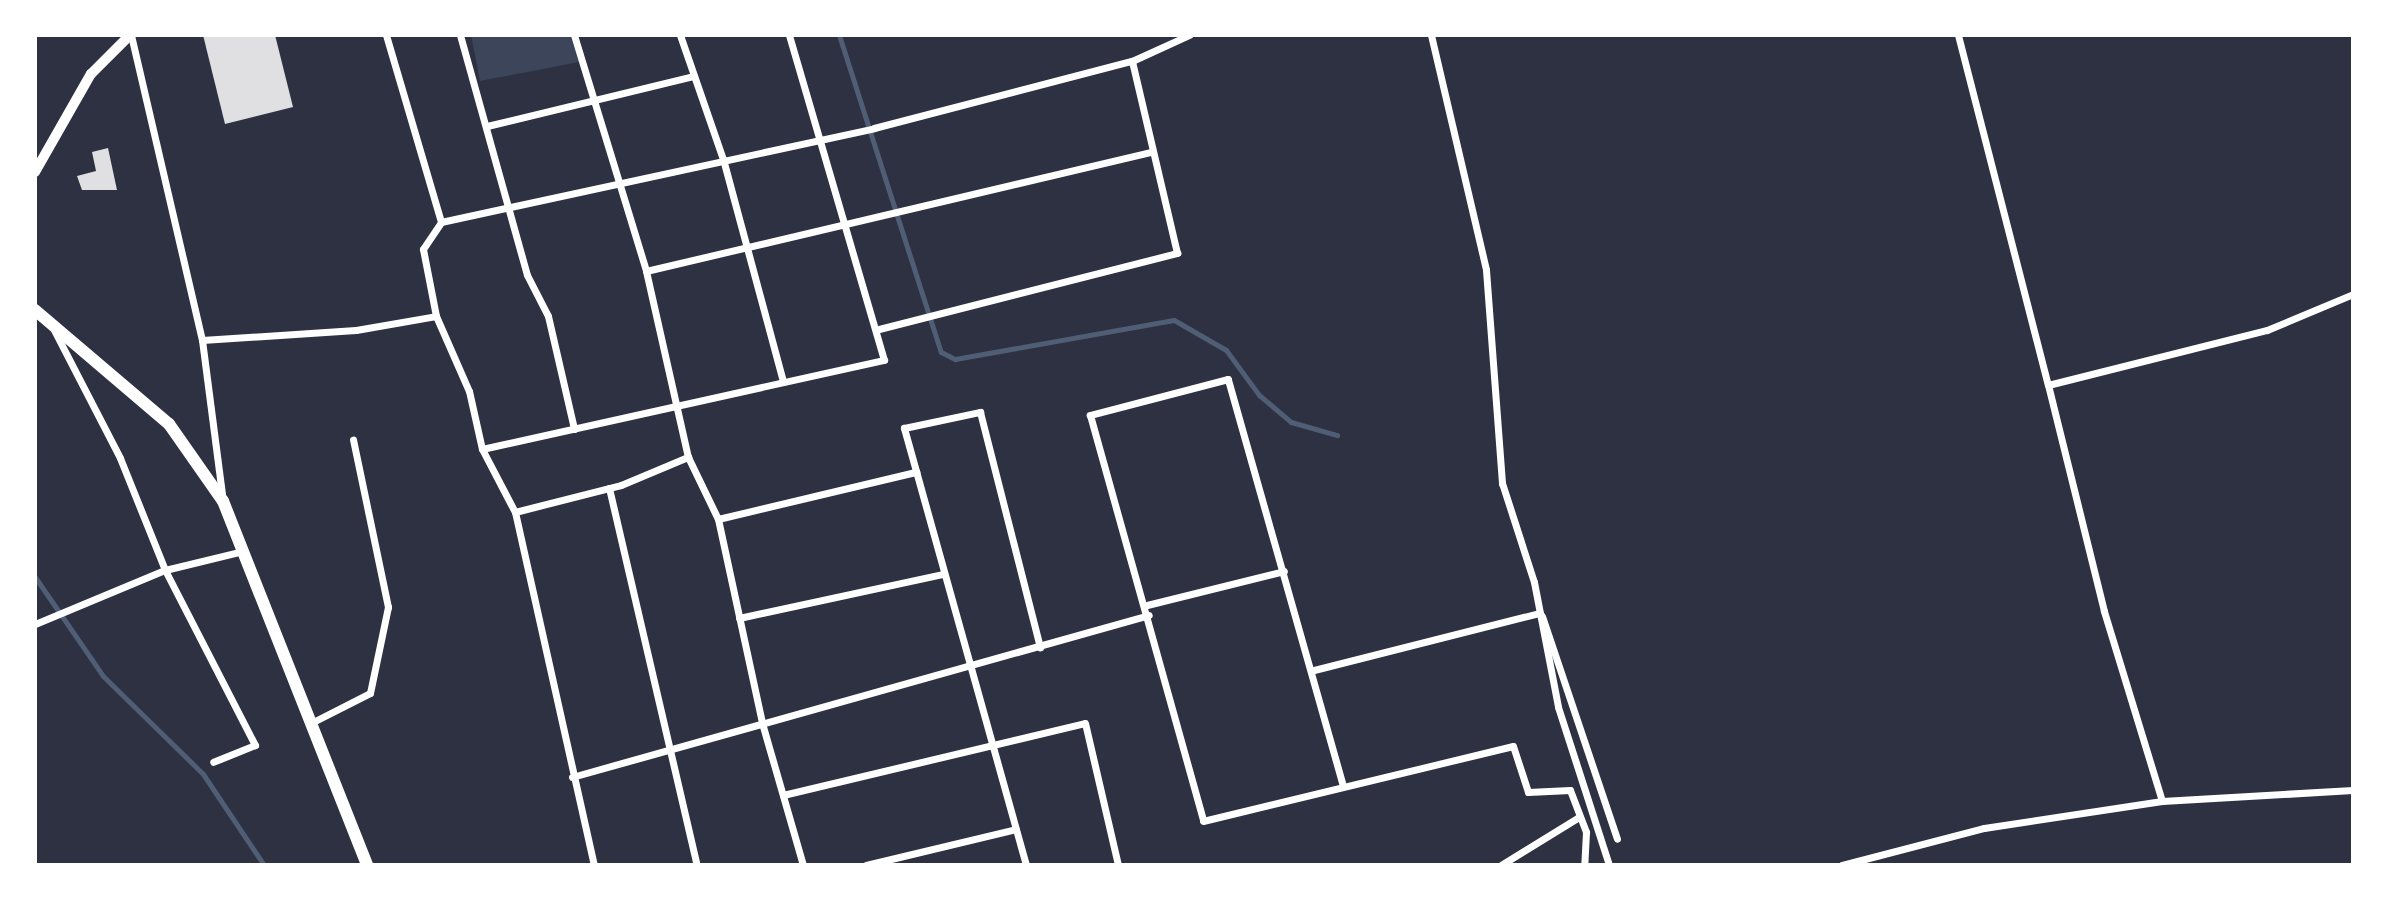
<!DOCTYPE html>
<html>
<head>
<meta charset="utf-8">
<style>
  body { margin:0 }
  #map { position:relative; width:2388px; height:900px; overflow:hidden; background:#2d3142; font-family:"Archivo Narrow",sans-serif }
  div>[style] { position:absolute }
  .green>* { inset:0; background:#3c4559 }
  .stream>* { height:5px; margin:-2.5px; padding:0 2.5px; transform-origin:2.5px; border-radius:2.5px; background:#4f5d75 }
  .building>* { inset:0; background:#e0e0e3 }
  .minor>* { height:7px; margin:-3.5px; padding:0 3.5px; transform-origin:3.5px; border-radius:3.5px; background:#fff }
  .secondary>* { height:10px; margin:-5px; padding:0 5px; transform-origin:5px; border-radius:5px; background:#fff }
  .primary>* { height:12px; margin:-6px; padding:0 6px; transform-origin:6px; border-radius:6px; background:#fff }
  span { translate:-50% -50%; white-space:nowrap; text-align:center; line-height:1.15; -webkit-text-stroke:7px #fff; paint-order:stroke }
  .frame { position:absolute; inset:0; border:37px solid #fff; pointer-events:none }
</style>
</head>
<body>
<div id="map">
  <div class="green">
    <div style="clip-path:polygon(471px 35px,570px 35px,579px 62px,480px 81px)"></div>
  </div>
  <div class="stream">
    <div style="left:839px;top:35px;width:333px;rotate:72.2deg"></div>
    <div style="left:941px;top:352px;width:16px;rotate:27deg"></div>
    <div style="left:955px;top:359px;width:222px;rotate:-10.1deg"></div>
    <div style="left:1174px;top:320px;width:60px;rotate:30deg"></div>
    <div style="left:1226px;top:350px;width:56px;rotate:53.7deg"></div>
    <div style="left:1259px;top:395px;width:42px;rotate:40.2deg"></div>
    <div style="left:1291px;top:422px;width:48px;rotate:15.8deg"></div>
    <div style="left:35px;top:577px;width:120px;rotate:55.5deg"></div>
    <div style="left:103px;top:676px;width:140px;rotate:44.4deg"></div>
    <div style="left:203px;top:774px;width:110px;rotate:56.2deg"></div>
  </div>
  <div class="building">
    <div style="clip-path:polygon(203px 35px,275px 35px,293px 107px,225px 124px)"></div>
    <div style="clip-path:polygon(108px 148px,117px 190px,82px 190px,77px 176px,96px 171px,92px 152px)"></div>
  </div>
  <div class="minor">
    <div style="left:131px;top:35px;width:313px;rotate:76.9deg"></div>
    <div style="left:202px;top:340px;width:155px;rotate:82.6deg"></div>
    <div style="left:386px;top:35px;width:195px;rotate:73.6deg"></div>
    <div style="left:460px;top:35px;width:249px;rotate:74.4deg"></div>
    <div style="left:527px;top:275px;width:46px;rotate:62.9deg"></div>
    <div style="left:548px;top:316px;width:116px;rotate:77deg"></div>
    <div style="left:574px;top:35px;width:247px;rotate:73deg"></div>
    <div style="left:646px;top:271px;width:191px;rotate:77.3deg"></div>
    <div style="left:688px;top:457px;width:69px;rotate:64.2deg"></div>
    <div style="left:718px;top:519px;width:209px;rotate:77.8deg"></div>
    <div style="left:762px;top:723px;width:148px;rotate:73.9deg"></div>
    <div style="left:680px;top:35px;width:131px;rotate:70.9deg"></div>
    <div style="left:723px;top:159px;width:231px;rotate:74.9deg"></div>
    <div style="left:1431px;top:35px;width:241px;rotate:76.8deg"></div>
    <div style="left:1486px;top:270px;width:214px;rotate:85.7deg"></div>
    <div style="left:1502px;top:483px;width:104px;rotate:72.1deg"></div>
    <div style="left:1534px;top:582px;width:127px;rotate:79.1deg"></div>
    <div style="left:1558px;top:707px;width:166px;rotate:72.1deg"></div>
    <div style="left:1958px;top:35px;width:361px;rotate:75.6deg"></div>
    <div style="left:487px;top:126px;width:213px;rotate:-13.6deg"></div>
    <div style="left:646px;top:271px;width:519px;rotate:-13.26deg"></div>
    <div style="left:436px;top:316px;width:82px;rotate:66.3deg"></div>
    <div style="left:469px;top:391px;width:59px;rotate:77.4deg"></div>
    <div style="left:482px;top:449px;width:412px;rotate:-12.5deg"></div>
    <div style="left:884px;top:360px;width:339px;rotate:-106.3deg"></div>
    <div style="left:879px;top:329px;width:308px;rotate:-14.3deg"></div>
    <div style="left:1177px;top:253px;width:197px;rotate:-103.2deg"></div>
    <div style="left:54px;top:330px;width:144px;rotate:62.7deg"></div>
    <div style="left:120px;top:458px;width:121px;rotate:68.1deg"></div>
    <div style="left:165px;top:570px;width:197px;rotate:62.8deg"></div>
    <div style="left:255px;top:745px;width:45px;rotate:158deg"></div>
    <div style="left:202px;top:340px;width:154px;rotate:-3.7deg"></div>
    <div style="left:356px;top:330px;width:81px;rotate:-9.9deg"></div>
    <div style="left:436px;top:316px;width:68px;rotate:-101deg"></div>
    <div style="left:423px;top:249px;width:32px;rotate:-56deg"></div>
    <div style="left:441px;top:222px;width:443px;rotate:-12.2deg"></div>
    <div style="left:874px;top:128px;width:267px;rotate:-14.6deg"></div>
    <div style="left:1132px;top:61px;width:63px;rotate:-24.5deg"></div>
    <div style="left:482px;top:449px;width:71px;rotate:62.4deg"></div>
    <div style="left:515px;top:512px;width:362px;rotate:77.4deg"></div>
    <div style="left:609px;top:488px;width:387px;rotate:76.9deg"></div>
    <div style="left:515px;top:512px;width:109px;rotate:-14.3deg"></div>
    <div style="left:621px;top:485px;width:73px;rotate:-22.7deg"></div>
    <div style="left:718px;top:519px;width:204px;rotate:-13.4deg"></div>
    <div style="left:1147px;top:605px;width:141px;rotate:-13.9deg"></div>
    <div style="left:1542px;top:616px;width:235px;rotate:71.4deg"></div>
    <div style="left:739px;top:618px;width:209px;rotate:-12.2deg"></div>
    <div style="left:35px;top:624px;width:141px;rotate:-22.6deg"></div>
    <div style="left:165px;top:570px;width:80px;rotate:-13.7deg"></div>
    <div style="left:1314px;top:670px;width:233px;rotate:-14.2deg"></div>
    <div style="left:311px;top:723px;width:66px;rotate:-27deg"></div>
    <div style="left:370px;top:693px;width:88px;rotate:-78.2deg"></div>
    <div style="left:388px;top:607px;width:171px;rotate:-101.8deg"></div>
    <div style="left:572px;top:777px;width:599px;rotate:-15.68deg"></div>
    <div style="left:1343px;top:786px;width:423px;rotate:-105.8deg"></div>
    <div style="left:1228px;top:379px;width:143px;rotate:165.4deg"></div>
    <div style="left:1090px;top:415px;width:421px;rotate:74.4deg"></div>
    <div style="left:1203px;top:821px;width:319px;rotate:-13.6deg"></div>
    <div style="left:1513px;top:746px;width:48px;rotate:71.9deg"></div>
    <div style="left:1528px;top:792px;width:42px;rotate:-2.7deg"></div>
    <div style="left:1570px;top:790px;width:45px;rotate:69.1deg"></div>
    <div style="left:1586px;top:832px;width:33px;rotate:93deg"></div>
    <div style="left:783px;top:795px;width:310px;rotate:-13.4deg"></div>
    <div style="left:1085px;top:723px;width:146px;rotate:76.9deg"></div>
    <div style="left:2162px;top:801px;width:199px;rotate:-107deg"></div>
    <div style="left:2104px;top:611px;width:233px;rotate:-103.9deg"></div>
    <div style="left:2048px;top:385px;width:226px;rotate:-14.1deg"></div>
    <div style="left:2267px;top:330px;width:93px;rotate:-22.7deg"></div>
    <div style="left:866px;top:865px;width:154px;rotate:-13.5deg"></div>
    <div style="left:1026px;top:865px;width:454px;rotate:-105.6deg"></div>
    <div style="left:904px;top:428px;width:78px;rotate:-11.9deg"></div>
    <div style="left:980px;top:412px;width:243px;rotate:75.7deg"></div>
    <div style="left:1501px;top:865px;width:92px;rotate:-31.6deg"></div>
    <div style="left:1842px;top:865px;width:147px;rotate:-14.6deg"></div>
    <div style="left:1984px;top:828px;width:180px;rotate:-8.6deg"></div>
    <div style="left:2162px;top:801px;width:191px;rotate:-3.3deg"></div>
  </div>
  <div class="secondary">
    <div style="left:35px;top:172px;width:113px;rotate:-60.3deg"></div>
    <div style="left:91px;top:74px;width:55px;rotate:-45deg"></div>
  </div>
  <div class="primary">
    <div style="left:35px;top:310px;width:176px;rotate:40.4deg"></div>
    <div style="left:169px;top:424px;width:94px;rotate:55deg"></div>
    <div style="left:223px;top:501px;width:391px;rotate:68.4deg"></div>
  </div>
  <div class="frame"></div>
</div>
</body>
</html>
